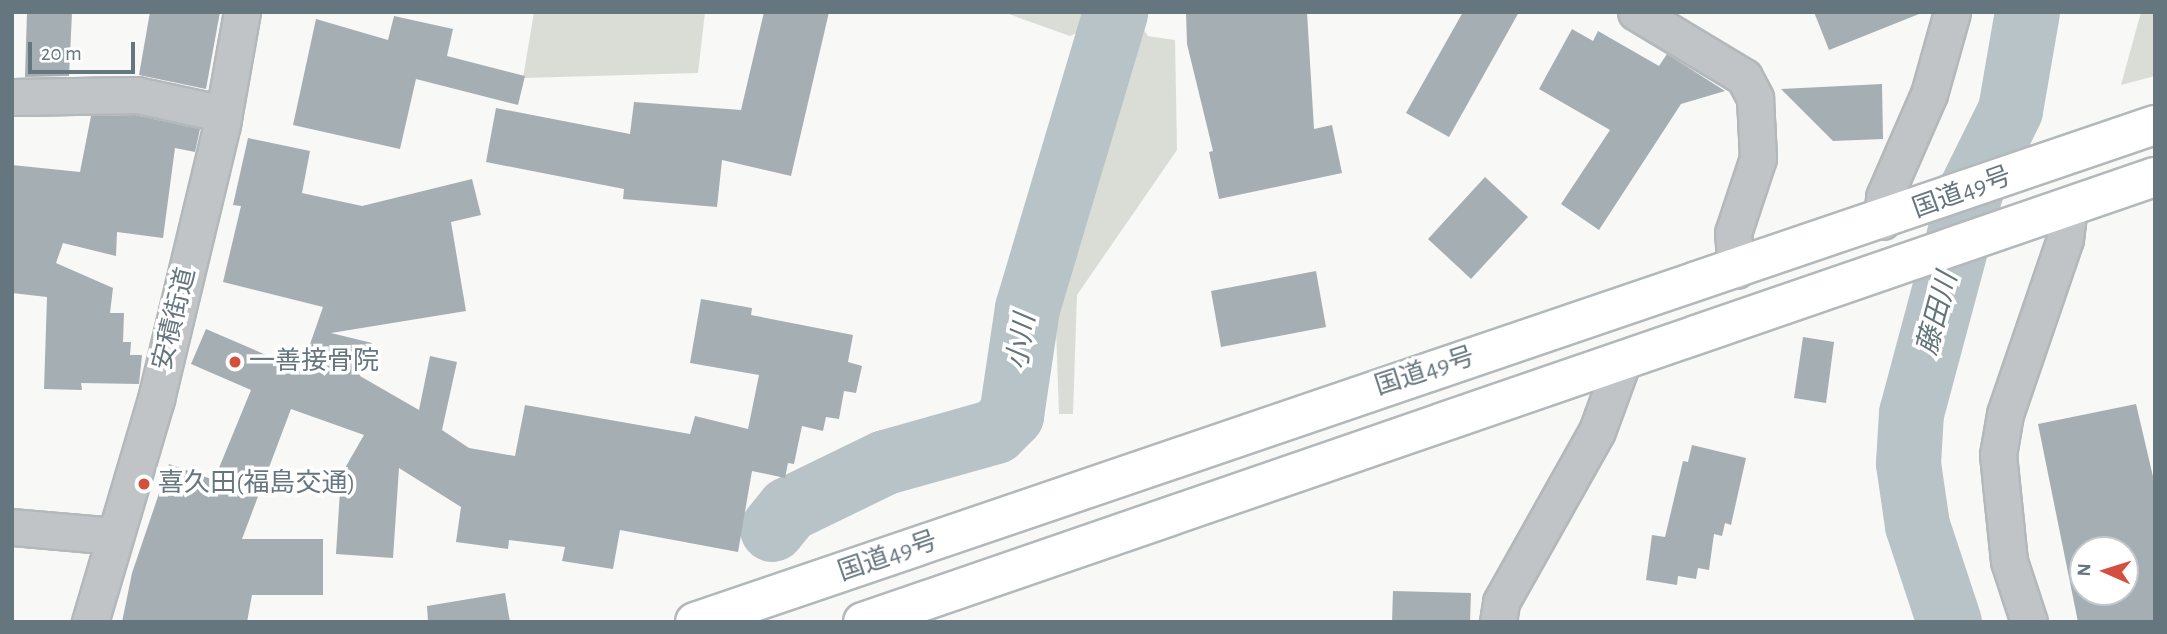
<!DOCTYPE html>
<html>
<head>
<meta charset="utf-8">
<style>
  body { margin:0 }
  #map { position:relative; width:2167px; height:634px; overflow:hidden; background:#f8f8f6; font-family:"Alegreya Sans","Noto Sans JP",sans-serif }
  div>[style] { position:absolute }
  .green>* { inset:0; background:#d9ddd6 }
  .river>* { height:65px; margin:-32.5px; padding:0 32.5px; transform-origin:32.5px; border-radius:32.5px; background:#b7c3c6 }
  .building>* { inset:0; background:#a5aeb2 }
  .roads { filter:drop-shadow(2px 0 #b3b8ba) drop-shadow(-2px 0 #b3b8ba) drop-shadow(0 2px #b3b8ba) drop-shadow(0 -2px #b3b8ba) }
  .minor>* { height:35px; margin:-17.5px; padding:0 17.5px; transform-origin:17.5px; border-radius:17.5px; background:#c0c4c7 }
  .highway>* { height:38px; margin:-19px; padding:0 19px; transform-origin:19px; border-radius:19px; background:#fff }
  .dots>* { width:19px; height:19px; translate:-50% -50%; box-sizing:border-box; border:4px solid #fff; border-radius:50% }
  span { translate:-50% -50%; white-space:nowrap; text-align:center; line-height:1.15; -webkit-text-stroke:7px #fff; paint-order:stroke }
  .street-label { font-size:26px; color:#66767e }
  .poi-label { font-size:26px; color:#66767e }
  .left { translate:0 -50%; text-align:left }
  .water-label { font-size:28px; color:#617478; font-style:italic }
  .frame { position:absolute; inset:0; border:14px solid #66767e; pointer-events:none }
  .north { position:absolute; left:2069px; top:536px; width:70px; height:70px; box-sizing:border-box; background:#fff; border:2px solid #c2c8cb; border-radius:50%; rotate:273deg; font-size:19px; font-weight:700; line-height:28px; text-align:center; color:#66767e }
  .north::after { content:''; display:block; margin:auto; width:24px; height:32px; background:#d2503d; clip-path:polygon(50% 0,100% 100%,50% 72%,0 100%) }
  .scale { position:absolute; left:28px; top:42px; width:107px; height:32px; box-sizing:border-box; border:4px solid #66767e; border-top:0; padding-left:9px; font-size:21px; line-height:24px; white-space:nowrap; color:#66767e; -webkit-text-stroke:5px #fff; paint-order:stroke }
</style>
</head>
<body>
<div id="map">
  <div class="green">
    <div style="clip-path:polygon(534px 12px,705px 12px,698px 73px,523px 78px)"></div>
    <div style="clip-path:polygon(1003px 12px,1091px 12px,1087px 28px,1070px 36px)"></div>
    <div style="clip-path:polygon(2141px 12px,2155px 12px,2155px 76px,2121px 85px)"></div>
    <div style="clip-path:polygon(1133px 14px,1148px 36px,1175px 40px,1177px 150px,1077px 295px,1073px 414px,1059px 414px,1056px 329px,1044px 283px)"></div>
  </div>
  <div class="river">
    <div style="left:772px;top:529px;width:26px;rotate:-51deg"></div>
    <div style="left:788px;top:509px;width:108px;rotate:-25.9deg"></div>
    <div style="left:885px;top:462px;width:114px;rotate:-15.7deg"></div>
    <div style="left:995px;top:431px;width:23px;rotate:-45deg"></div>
    <div style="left:1011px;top:415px;width:108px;rotate:-81.5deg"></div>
    <div style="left:1027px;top:308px;width:309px;rotate:-73.4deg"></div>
    <div style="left:1949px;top:622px;width:102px;rotate:-108.3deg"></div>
    <div style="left:1917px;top:525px;width:63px;rotate:-98.3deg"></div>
    <div style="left:1908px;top:463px;width:50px;rotate:-86.6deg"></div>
    <div style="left:1911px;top:413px;width:232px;rotate:-75deg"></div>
    <div style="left:1971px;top:189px;width:88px;rotate:-63.7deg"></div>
    <div style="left:2010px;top:110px;width:99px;rotate:-80.2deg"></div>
  </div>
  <div class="building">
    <div style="clip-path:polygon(27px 12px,72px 12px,69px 76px,25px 77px)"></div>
    <div style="clip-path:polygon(150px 12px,220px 12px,206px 89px,139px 75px)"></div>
    <div style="clip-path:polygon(764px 12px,829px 12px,791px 176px,722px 160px,717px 207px,623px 199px,624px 189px,486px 162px,496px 108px,630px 134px,634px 102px,741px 110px)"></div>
    <div style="clip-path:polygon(1186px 12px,1307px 12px,1314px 129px,1332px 125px,1342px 173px,1219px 199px,1209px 152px,1213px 151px,1187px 44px)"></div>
    <div style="clip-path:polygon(1463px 12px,1519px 12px,1449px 137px,1406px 113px)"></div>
    <div style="clip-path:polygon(1814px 12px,1919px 12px,1919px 14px,1829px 50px)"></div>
    <div style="clip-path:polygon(394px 16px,453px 29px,447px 56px,525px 76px,518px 105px,416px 79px,400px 149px,293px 125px,316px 19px,388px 40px)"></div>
    <div style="clip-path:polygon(1572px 29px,1593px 41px,1598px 31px,1659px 66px,1667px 54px,1725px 91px,1681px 104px,1599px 230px,1561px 204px,1610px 130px,1539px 89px)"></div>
    <div style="clip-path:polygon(1882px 84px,1883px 139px,1833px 141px,1781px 89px)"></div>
    <div style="clip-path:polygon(135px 115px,200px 129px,195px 152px,175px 148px,163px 238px,117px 232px,116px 256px,63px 243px,56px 263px,113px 288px,110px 313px,124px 313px,123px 342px,131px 342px,130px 355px,142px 355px,139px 384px,81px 383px,82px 390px,44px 389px,47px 297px,12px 293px,12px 165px,80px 172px,91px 116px)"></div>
    <div style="clip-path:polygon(248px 138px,310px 151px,302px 193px,362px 206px,472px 179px,481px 215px,451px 222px,466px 311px,331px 333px,372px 343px,360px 376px,419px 410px,430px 356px,457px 362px,442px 430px,469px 448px,515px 456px,525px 405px,690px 434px,695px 416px,748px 429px,759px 375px,690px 363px,701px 299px,752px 308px,751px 315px,853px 335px,848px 362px,862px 366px,856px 393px,844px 391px,839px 419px,826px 417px,823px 431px,802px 426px,794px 464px,788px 463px,785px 478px,752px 471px,738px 552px,620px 530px,613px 569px,562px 561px,565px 547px,509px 540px,508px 549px,456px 542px,461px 507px,399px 468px,393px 558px,336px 554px,341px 475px,364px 435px,291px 409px,242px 539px,323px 539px,323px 595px,252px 595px,247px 622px,122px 622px,132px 573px,169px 464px,214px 480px,251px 390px,191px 364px,206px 329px,301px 370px,323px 307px,223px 282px,241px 206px,233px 205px)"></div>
    <div style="clip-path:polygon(1485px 177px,1528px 217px,1471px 279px,1428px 239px)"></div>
    <div style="clip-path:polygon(1316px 271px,1326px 327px,1221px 347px,1211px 291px)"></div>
    <div style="clip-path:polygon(1803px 337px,1834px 342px,1826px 403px,1794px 398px)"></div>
    <div style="clip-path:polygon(evenodd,2136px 404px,2155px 485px,2155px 622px,2078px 622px,2038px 424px,2136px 404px,2083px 550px,2125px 550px,2125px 592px,2083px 592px,2083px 550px)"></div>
    <div style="clip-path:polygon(1692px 445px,1746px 458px,1731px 525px,1725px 523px,1722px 536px,1714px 534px,1709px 570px,1698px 568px,1696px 579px,1678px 576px,1677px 585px,1646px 580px,1652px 535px,1665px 537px,1683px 461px,1688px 462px)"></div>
    <div style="clip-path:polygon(1393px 591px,1471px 593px,1470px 622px,1392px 622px)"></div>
    <div style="clip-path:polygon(505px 593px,510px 622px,428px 622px,427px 606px)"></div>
  </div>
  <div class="roads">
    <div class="minor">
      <div style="left:1636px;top:12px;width:126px;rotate:31deg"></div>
      <div style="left:1744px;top:77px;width:24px;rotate:62deg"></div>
      <div style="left:1755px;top:98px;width:60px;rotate:87.1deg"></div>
      <div style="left:1758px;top:158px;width:79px;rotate:108.4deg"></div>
      <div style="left:1733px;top:233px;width:37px;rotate:85deg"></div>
      <div style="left:12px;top:97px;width:125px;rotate:-0.9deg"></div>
      <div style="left:137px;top:95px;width:89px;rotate:12.3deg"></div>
      <div style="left:1882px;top:221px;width:24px;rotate:-85deg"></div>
      <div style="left:1884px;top:197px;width:112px;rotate:-66.4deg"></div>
      <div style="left:1929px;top:94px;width:85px;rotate:-74.3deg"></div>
      <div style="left:12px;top:527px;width:103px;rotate:5deg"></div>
      <div style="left:90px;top:622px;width:233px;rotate:-73.5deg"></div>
      <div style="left:156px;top:399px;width:283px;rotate:-76.5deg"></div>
      <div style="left:222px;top:124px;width:114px;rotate:-79.9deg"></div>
      <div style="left:1498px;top:622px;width:20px;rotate:-81deg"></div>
      <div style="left:1501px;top:602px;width:196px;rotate:-60.7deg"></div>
      <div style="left:1597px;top:431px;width:76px;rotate:-69.9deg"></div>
      <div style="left:2029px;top:622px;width:64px;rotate:-108.2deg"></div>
      <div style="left:2009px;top:561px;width:107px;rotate:-95.9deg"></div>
      <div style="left:1998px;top:455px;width:42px;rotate:-80.3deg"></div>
      <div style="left:2005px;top:414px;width:185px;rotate:-71.1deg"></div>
      <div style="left:2065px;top:239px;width:32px;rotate:-83deg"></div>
    </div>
    <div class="highway">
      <div style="left:695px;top:622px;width:1542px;rotate:-18.8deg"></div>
      <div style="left:863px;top:622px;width:1366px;rotate:-19.01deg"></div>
    </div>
  </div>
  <div class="dots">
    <div style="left:235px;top:362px;background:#d2503d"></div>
    <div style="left:144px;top:484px;background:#d2503d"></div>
  </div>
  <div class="street-label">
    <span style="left:1962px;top:193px;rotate:-20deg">国道49号</span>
    <span style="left:175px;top:319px;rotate:-76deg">安積街道</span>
    <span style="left:1425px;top:372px;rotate:-18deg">国道49号</span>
    <span style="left:888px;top:557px;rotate:-19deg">国道49号</span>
  </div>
  <div class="poi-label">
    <span class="left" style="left:249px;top:362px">一善接骨院</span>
    <span class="left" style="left:158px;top:484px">喜久田(福島交通)</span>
  </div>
  <div class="water-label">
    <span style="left:1938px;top:314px;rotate:-75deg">藤田川</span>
    <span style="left:1022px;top:342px;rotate:-81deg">小川</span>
  </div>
  <div class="frame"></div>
  <div class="north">N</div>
  <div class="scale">20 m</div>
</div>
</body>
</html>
